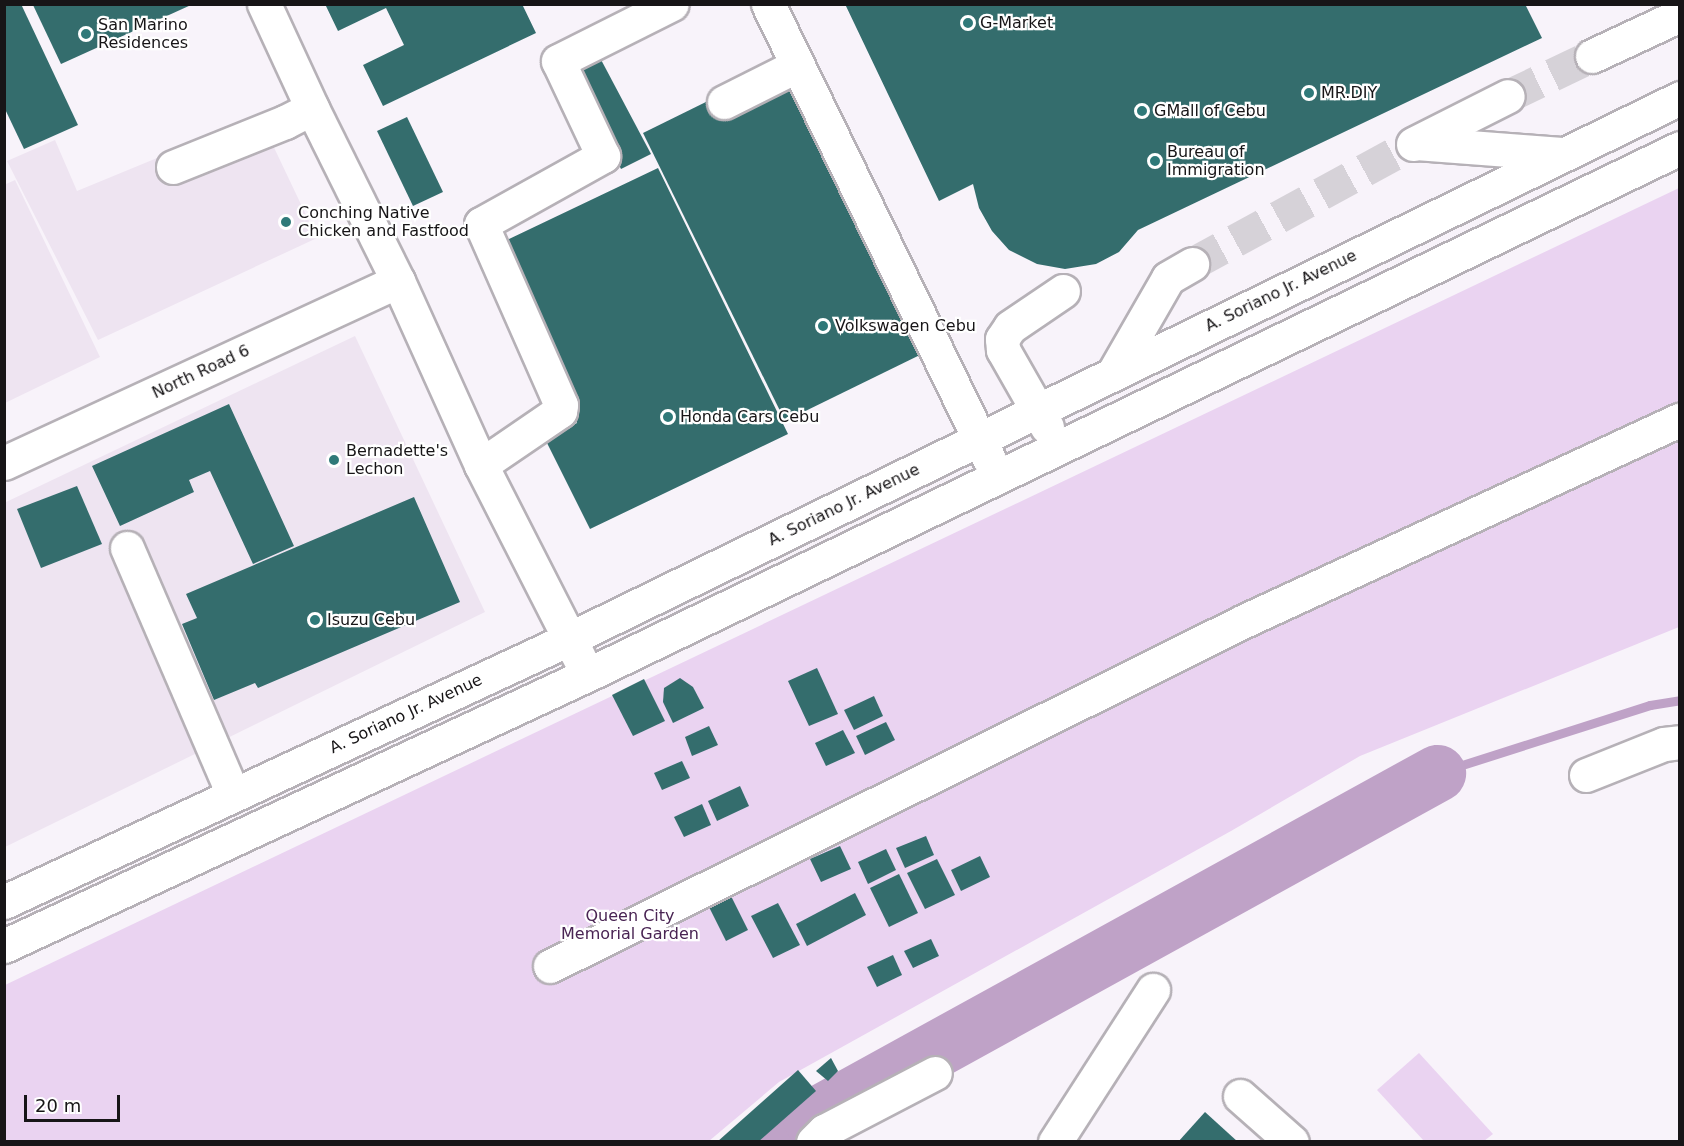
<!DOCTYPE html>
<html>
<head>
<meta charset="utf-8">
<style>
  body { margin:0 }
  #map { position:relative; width:1684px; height:1146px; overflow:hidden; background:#f8f3fa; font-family:"DejaVu Sans",sans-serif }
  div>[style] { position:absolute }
  .built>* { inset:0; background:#eee4f1 }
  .green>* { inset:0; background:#ead3f1 }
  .stream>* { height:9px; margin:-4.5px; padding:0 4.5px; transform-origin:4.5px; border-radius:4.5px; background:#bfa2c7 }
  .river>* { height:57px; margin:-28.5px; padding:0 28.5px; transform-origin:28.5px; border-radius:28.5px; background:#bfa2c7 }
  .building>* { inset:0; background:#346d6d }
  .minor-tunnel>* { height:33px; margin-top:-16.5px; transform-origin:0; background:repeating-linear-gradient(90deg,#d6d2d8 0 33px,transparent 0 49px) }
  .roads { filter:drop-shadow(2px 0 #b6b1b7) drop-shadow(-2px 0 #b6b1b7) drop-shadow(0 2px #b6b1b7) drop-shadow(0 -2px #b6b1b7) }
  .minor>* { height:33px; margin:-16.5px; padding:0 16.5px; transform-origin:16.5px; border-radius:16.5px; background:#fff }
  .dots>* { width:16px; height:16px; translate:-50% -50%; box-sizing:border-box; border:3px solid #fff; border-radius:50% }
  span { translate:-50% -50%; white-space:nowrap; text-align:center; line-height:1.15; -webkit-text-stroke:4.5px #fff; paint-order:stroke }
  .poi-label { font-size:16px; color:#171517 }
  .left { translate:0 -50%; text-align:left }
  .street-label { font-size:16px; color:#171517 }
  .park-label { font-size:16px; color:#492453 }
  .frame { position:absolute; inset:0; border:6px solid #171517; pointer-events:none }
  .scale { position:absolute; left:24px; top:1095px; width:96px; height:27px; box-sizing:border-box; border:3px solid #171517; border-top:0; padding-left:8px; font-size:18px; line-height:21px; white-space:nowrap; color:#171517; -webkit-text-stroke:4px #fff; paint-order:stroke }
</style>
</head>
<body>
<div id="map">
  <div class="built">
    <div style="clip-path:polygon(259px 116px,317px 238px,98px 340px,7px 161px,55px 140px,77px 191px)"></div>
    <div style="clip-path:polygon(15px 180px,100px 357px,5px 403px,4px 185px)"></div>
    <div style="clip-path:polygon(355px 336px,485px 612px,5px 847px,4px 503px)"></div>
  </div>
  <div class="green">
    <div style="clip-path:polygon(1679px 188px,1679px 627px,1360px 756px,1231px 831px,779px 1082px,709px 1141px,5px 1142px,5px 985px)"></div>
    <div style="clip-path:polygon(1419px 1053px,1493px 1134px,1484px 1141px,1424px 1141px,1377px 1090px)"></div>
  </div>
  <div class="stream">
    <div style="left:1437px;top:773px;width:224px;rotate:-17.7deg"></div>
    <div style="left:1650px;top:705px;width:30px;rotate:-9deg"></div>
  </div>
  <div class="river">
    <div style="left:786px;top:1142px;width:35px;rotate:-44deg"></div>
    <div style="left:811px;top:1118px;width:715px;rotate:-28.86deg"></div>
  </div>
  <div class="building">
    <div style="clip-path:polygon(4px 4px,21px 4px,78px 125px,24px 149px,4px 107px)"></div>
    <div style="clip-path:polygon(325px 4px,522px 4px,536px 33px,383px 106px,363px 65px,404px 45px,386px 8px,338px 31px)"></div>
    <div style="clip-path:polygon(845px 4px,1525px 4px,1542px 38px,1138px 230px,1119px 252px,1096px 264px,1065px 269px,1037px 264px,1009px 250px,992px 231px,979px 208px,973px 184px,939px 201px)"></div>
    <div style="clip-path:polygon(33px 5px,191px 5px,61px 64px)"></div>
    <div style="clip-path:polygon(598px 54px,651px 154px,621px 169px,569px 69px)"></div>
    <div style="clip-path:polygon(792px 81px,926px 352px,785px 421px,643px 133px,714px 98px)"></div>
    <div style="clip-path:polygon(407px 117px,443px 192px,413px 206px,377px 131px)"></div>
    <div style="clip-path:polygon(658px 168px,788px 434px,590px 529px,545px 439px,577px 423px,492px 247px)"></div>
    <div style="clip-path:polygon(229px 404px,294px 546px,253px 564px,210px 471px,189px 480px,194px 492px,120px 526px,92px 466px)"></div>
    <div style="clip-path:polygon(77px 486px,102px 544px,41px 568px,17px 509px)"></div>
    <div style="clip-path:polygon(414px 497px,460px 602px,258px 688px,255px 683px,214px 700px,182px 624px,197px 618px,186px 594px)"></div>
    <div style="clip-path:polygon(817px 668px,838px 714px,809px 726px,788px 681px)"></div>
    <div style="clip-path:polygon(680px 678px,693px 687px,704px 708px,673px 723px,663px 702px,664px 688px)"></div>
    <div style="clip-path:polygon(644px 679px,665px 721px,633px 736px,612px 695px)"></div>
    <div style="clip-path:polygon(874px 696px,883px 716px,854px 730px,844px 710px)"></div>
    <div style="clip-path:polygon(886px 722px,895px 740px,865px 755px,856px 736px)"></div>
    <div style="clip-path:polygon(709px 726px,718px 745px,692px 756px,685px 737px)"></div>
    <div style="clip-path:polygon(843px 730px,855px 753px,826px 766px,815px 743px)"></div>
    <div style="clip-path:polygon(682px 761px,690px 778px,662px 790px,654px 773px)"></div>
    <div style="clip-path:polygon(740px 786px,749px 806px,717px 821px,708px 801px)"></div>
    <div style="clip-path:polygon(702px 804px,711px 825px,684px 837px,674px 817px)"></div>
    <div style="clip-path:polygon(926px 836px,934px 855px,905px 868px,896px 848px)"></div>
    <div style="clip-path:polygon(840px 846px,851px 869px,821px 882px,810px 859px)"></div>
    <div style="clip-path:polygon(886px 849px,896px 870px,868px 884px,858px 862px)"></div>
    <div style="clip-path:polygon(980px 856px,990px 877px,961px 891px,951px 870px)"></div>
    <div style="clip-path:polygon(937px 859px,955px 895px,925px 909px,907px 873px)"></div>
    <div style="clip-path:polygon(899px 874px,918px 913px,889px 927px,870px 888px)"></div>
    <div style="clip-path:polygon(729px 892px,748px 930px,726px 941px,707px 903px)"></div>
    <div style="clip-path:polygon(855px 893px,866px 915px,807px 946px,796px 924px)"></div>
    <div style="clip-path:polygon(778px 903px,800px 945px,773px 958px,751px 916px)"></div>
    <div style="clip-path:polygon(931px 939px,939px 956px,913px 968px,904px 951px)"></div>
    <div style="clip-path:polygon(893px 955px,902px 975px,877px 987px,867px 967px)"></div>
    <div style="clip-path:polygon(831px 1058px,838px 1071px,828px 1081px,816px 1071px)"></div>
    <div style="clip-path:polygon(798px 1070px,816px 1091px,758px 1142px,717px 1142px)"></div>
    <div style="clip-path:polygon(1205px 1112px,1238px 1142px,1178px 1142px)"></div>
  </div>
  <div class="minor-tunnel">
    <div style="left:1508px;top:96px;width:93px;rotate:-25.5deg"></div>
    <div style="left:1192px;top:264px;width:232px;rotate:-28.6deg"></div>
  </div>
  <div class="roads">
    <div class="minor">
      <div style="left:264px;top:4px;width:115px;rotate:65.2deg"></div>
      <div style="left:312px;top:108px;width:193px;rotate:63.6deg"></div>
      <div style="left:398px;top:281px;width:202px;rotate:65.7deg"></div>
      <div style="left:481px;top:465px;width:216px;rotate:63deg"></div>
      <div style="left:768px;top:4px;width:506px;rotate:64.09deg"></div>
      <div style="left:1592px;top:56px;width:97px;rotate:-25deg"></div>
      <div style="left:724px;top:102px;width:80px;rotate:-26.6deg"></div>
      <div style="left:1416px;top:143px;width:146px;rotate:4.3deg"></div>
      <div style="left:1413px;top:144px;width:106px;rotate:-26.8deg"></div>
      <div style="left:173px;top:167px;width:121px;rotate:-21.9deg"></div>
      <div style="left:285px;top:122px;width:30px;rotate:-27deg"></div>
      <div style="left:1114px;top:372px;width:108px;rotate:-60.1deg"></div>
      <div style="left:1168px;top:278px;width:28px;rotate:-30deg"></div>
      <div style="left:1047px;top:427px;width:89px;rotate:-119.7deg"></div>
      <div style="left:1003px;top:350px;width:11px;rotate:-95deg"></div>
      <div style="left:1002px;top:339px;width:14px;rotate:-56deg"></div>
      <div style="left:1010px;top:327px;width:64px;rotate:-34.2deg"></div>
      <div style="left:4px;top:463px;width:434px;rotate:-24.8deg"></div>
      <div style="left:481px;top:465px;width:96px;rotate:-34.4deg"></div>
      <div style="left:560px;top:411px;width:6px;rotate:-81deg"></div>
      <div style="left:561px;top:405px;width:198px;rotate:-113.8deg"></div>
      <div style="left:481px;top:224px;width:140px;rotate:-29.1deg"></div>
      <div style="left:603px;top:156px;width:105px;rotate:-115.3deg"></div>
      <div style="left:558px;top:61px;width:127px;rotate:-26.6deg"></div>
      <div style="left:127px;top:548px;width:268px;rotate:66.7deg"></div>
      <div style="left:1586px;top:775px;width:84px;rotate:-21.7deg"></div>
      <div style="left:1664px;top:744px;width:16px;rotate:-7deg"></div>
      <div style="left:4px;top:902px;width:623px;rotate:-24.96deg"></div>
      <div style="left:569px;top:639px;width:1236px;rotate:-25.96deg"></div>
      <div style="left:4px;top:946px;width:645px;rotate:-24.94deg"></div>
      <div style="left:589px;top:674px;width:1211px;rotate:-25.74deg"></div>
      <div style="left:550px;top:966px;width:775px;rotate:-26.43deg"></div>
      <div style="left:1244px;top:621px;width:480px;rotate:-24.8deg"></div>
      <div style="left:1240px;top:1096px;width:69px;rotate:41.5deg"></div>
      <div style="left:813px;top:1142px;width:16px;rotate:-45deg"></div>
      <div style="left:824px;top:1131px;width:125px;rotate:-27.6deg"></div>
      <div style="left:1055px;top:1142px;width:181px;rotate:-57.2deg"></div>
    </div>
  </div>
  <div class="dots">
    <div style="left:968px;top:23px;background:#2f7979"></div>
    <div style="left:86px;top:34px;background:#2f7979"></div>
    <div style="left:1309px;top:93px;background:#2f7979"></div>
    <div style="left:1142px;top:111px;background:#2f7979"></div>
    <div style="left:1155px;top:161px;background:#2f7979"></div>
    <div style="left:286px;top:222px;background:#2f7979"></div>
    <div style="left:823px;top:326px;background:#2f7979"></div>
    <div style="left:668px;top:417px;background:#2f7979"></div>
    <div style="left:334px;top:460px;background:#2f7979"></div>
    <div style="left:315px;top:620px;background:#2f7979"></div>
  </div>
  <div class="poi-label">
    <span class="left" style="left:980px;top:23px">G-Market</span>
    <span class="left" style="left:98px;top:34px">San Marino<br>Residences</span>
    <span class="left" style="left:1321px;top:93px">MR.DIY</span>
    <span class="left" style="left:1154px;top:111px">GMall of Cebu</span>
    <span class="left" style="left:1167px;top:161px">Bureau of<br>Immigration</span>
    <span class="left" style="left:298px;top:222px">Conching Native<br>Chicken and Fastfood</span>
    <span class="left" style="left:835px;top:326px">Volkswagen Cebu</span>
    <span class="left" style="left:680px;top:417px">Honda Cars Cebu</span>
    <span class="left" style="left:346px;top:460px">Bernadette's<br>Lechon</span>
    <span class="left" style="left:327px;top:620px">Isuzu Cebu</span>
  </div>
  <div class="street-label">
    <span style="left:1281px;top:291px;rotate:-26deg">A. Soriano Jr. Avenue</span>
    <span style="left:201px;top:372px;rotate:-25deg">North Road 6</span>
    <span style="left:844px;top:505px;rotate:-26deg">A. Soriano Jr. Avenue</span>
    <span style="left:406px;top:714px;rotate:-25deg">A. Soriano Jr. Avenue</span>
  </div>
  <div class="park-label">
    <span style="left:630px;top:925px">Queen City<br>Memorial Garden</span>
  </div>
  <div class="frame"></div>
  <div class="scale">20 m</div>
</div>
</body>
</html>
